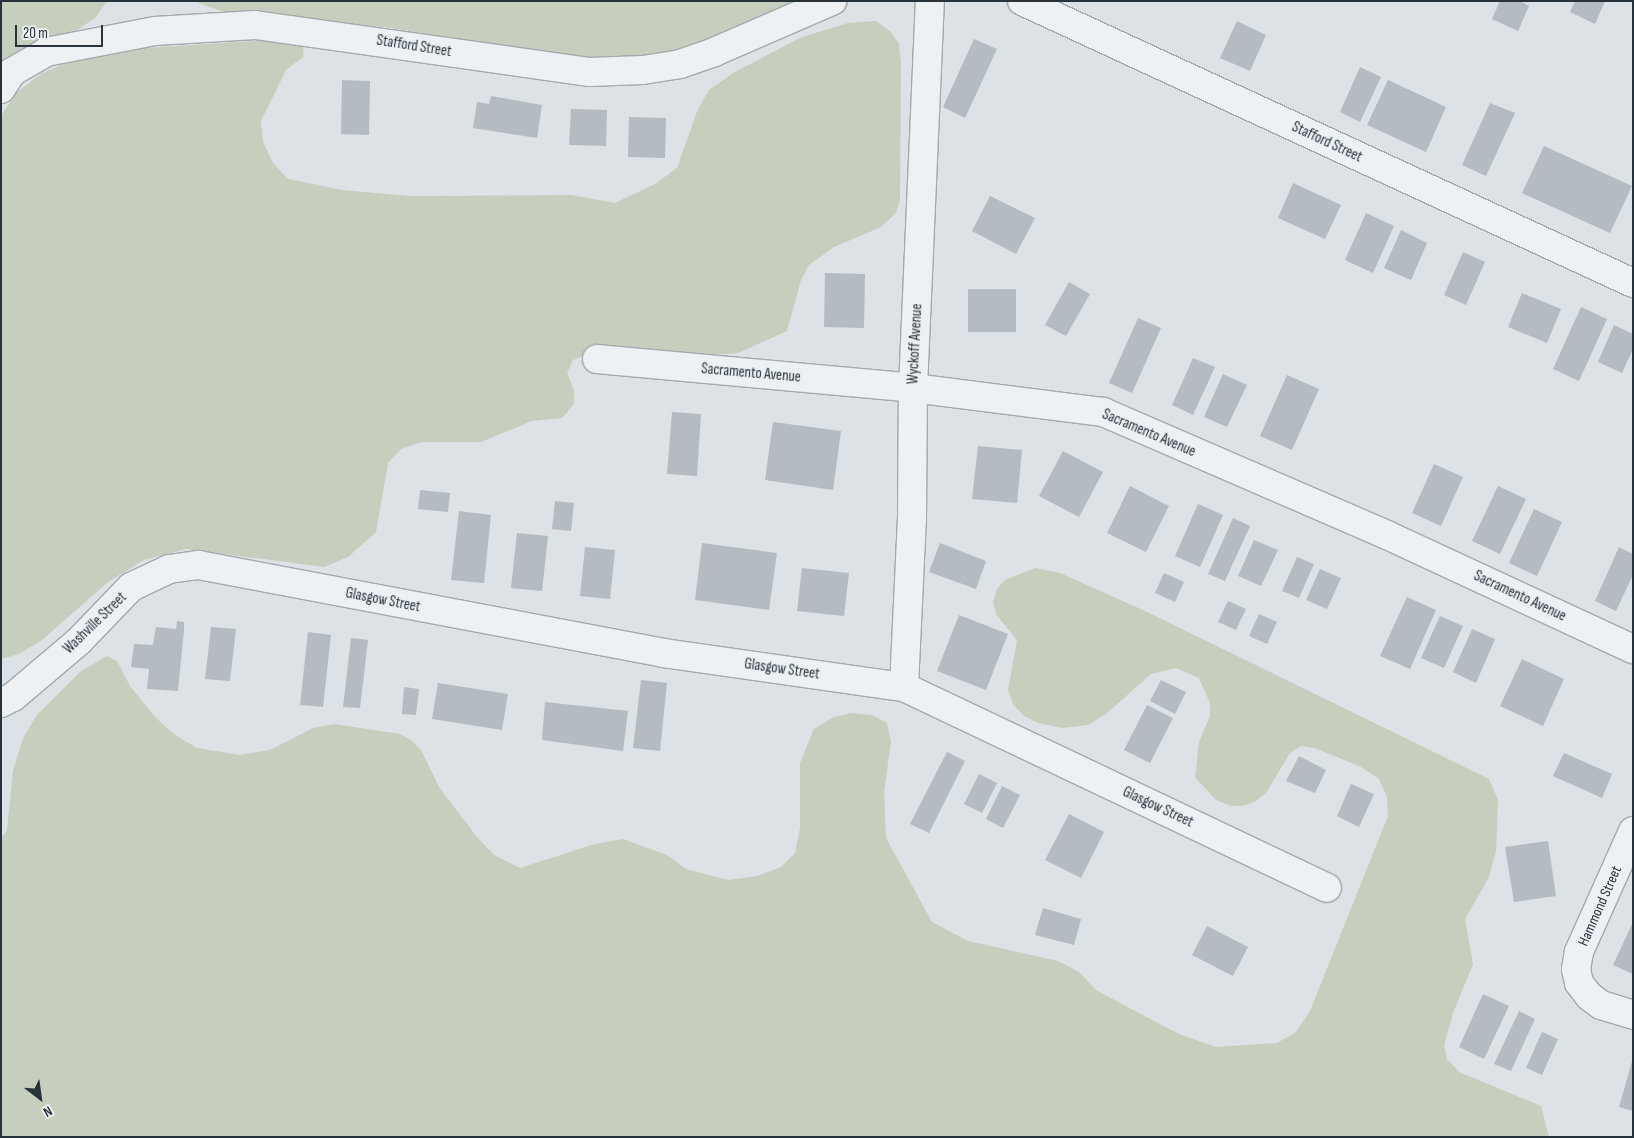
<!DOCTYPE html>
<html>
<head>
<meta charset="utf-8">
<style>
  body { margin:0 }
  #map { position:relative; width:1634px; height:1138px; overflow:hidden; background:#dce2e5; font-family:"Sofia Sans Condensed",sans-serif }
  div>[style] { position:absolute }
  .green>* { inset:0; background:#c6cebe }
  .building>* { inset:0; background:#b4bcc1 }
  .roads { filter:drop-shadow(1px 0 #a2aaae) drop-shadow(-1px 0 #a2aaae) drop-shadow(0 1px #a2aaae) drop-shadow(0 -1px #a2aaae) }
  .minor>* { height:28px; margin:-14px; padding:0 14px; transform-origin:14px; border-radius:14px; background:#eef1f4 }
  span { translate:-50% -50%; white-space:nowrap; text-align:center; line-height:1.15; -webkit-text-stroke:4px #ebf0f3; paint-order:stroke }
  .street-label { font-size:15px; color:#27323a }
  .frame { position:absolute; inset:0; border:2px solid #27323a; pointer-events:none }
  .north { position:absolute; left:15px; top:1073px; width:50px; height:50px; -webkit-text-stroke:4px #ebf0f3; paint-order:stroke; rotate:150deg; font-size:14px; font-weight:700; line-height:20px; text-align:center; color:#27323a }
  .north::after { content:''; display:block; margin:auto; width:18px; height:22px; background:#27323a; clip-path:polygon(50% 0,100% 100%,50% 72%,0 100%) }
  .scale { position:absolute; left:15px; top:25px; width:88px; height:22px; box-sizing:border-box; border:2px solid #27323a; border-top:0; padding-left:6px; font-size:15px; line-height:18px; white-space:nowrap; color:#27323a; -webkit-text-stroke:4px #ebf0f3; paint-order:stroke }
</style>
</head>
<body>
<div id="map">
  <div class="green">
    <div style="clip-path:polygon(1px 1px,107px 1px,95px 18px,77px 30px,34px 48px,1px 73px)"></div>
    <div style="clip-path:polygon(194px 1px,796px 1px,697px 45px,645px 59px,594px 60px,385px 27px,221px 11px)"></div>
    <div style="clip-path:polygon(876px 21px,891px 32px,899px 44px,901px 63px,900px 199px,896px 213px,881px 227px,834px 247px,809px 265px,801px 280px,787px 331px,738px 353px,685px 357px,589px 354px,573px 360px,567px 373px,574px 390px,574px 404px,562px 418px,532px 421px,481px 442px,422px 442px,401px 449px,388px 463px,376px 532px,348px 557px,324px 567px,186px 549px,144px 560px,108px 582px,42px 640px,19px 654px,1px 659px,1px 116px,16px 93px,42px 73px,79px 58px,131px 49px,297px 38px,304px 43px,303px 57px,286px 70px,261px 121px,263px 142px,273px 163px,288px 179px,342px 190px,410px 196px,572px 195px,615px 203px,655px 184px,677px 168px,698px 109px,709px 90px,733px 73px,802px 37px,848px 23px)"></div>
    <div style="clip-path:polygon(1035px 568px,1060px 573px,1145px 611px,1489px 779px,1498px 800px,1496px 851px,1489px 877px,1465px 919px,1473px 964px,1453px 1013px,1444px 1045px,1447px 1059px,1459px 1072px,1541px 1106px,1549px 1137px,1px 1137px,1px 839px,7px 830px,13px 771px,23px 738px,37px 715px,80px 672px,107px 656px,117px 661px,130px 686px,155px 717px,175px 735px,197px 748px,240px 755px,270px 750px,313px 728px,334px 724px,400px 734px,411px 740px,421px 750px,439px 787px,477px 837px,494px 855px,520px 868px,595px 844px,623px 839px,667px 855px,686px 869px,728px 880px,757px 876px,781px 867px,795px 853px,800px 828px,800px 763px,814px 729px,834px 717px,851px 713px,872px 715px,887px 723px,891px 742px,884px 792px,886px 838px,932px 922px,968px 941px,1058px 961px,1079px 972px,1096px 990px,1133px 1010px,1179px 1034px,1216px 1047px,1277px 1043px,1296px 1032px,1310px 1011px,1388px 816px,1387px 797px,1379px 779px,1361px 767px,1315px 748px,1301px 746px,1290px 753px,1266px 793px,1256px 801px,1243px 806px,1231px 806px,1216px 800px,1195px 777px,1199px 742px,1210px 716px,1210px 703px,1199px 678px,1176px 668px,1151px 674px,1106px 714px,1088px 725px,1062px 728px,1038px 723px,1024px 716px,1013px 704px,1008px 690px,1017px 640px,996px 614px,993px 602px,997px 589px,1005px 580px)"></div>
  </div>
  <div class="building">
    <div style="clip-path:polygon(1500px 1px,1520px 1px,1529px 6px,1518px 31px,1492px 19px)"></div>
    <div style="clip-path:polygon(1575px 1px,1605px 1px,1595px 24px,1570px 12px)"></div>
    <div style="clip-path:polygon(1237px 21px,1266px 35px,1250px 71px,1220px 58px)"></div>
    <div style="clip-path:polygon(974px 39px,997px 49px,965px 118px,943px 107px)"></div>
    <div style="clip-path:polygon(1360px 67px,1381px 77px,1360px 122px,1340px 112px)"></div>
    <div style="clip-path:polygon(342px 80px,370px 81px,369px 135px,341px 134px)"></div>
    <div style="clip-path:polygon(1388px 80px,1446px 107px,1426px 152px,1367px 125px)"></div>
    <div style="clip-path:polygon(491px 96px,542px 105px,537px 138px,473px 128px,477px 102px,489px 104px)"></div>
    <div style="clip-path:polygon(1490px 103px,1515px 113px,1486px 176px,1462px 165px)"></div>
    <div style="clip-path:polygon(571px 109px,607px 110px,606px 146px,569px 145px)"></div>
    <div style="clip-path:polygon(629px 117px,666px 118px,665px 158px,628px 157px)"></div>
    <div style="clip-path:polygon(1544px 146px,1632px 186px,1610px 233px,1522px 193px)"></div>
    <div style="clip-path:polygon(1293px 183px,1341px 205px,1325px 239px,1278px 218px)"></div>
    <div style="clip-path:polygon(990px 196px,1035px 218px,1016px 254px,972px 231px)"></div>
    <div style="clip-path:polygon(1366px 213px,1394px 226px,1373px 273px,1345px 260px)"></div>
    <div style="clip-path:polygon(1401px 230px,1427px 243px,1411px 280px,1384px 268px)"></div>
    <div style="clip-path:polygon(1463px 252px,1485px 262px,1466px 305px,1444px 295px)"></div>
    <div style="clip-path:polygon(825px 273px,865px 274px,864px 328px,824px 327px)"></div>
    <div style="clip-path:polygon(1069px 282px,1090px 294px,1066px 336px,1045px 325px)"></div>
    <div style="clip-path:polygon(968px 289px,1016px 289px,1016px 332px,968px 332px)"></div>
    <div style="clip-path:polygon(1522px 293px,1561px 309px,1547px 343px,1508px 327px)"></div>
    <div style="clip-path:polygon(1581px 307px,1607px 319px,1579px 381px,1553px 369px)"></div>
    <div style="clip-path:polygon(1138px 318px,1161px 328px,1132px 393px,1109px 383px)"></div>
    <div style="clip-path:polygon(1614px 325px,1633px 334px,1633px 349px,1622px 373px,1598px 362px)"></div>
    <div style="clip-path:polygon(1193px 358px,1215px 367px,1193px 415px,1172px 405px)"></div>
    <div style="clip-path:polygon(1223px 374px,1247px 385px,1227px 427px,1204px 417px)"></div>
    <div style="clip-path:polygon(1287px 375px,1319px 389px,1292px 450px,1260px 436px)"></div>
    <div style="clip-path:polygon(672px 412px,701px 414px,697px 476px,667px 474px)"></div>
    <div style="clip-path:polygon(773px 422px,841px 431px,833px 490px,765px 480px)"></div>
    <div style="clip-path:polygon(978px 446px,1022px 450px,1017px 503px,972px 499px)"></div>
    <div style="clip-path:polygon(1063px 451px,1103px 472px,1079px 517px,1039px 496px)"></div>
    <div style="clip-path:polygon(1434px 464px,1463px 477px,1441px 526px,1412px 513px)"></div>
    <div style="clip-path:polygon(1130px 486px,1169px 506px,1146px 552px,1107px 533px)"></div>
    <div style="clip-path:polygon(1498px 486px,1526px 499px,1500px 554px,1472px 541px)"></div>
    <div style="clip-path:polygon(420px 490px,450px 493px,448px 512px,418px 509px)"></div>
    <div style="clip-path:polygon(555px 501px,574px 503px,571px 531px,552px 529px)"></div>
    <div style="clip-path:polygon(1198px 504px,1223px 515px,1200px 567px,1175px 556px)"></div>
    <div style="clip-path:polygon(1534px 509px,1562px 522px,1537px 576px,1509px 563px)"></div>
    <div style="clip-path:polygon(459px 511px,491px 515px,484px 583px,451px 580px)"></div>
    <div style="clip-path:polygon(1233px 518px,1250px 526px,1225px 581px,1208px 574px)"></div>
    <div style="clip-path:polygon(517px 533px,548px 536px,542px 591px,511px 588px)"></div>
    <div style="clip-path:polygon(1254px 540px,1278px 550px,1261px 586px,1238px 576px)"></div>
    <div style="clip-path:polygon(702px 543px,777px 553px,769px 610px,695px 600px)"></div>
    <div style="clip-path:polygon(940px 543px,986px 561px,976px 589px,929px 572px)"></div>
    <div style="clip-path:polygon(585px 547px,615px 550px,610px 599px,580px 596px)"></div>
    <div style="clip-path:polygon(1619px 547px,1633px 554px,1633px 575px,1616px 611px,1595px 601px)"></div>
    <div style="clip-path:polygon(1297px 557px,1314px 564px,1299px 598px,1282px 591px)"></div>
    <div style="clip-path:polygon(802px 568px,849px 573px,844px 616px,797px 611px)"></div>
    <div style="clip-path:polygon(1320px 569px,1341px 578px,1327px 609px,1306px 600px)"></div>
    <div style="clip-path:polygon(1164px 573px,1184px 582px,1175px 602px,1155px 593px)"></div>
    <div style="clip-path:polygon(1407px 597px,1436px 610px,1410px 669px,1380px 656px)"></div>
    <div style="clip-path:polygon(1228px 601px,1246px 609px,1236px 630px,1218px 622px)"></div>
    <div style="clip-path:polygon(1259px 614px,1277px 622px,1267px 644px,1249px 636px)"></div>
    <div style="clip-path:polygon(959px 615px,1008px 634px,986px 690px,937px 671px)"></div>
    <div style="clip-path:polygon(1440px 616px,1463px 626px,1444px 668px,1421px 658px)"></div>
    <div style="clip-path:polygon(177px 621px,184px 622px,184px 630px,178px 691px,147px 689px,149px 669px,131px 667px,134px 644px,153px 645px,156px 627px,176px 629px)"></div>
    <div style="clip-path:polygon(211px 627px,236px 629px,230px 681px,205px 679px)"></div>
    <div style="clip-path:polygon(1472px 629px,1495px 639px,1476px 683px,1453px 672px)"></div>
    <div style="clip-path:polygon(308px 632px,331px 635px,323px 707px,300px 705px)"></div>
    <div style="clip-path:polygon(351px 638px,368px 640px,360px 708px,343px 707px)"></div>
    <div style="clip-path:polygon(1522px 659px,1564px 679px,1543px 726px,1500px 706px)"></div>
    <div style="clip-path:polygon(641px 680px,667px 683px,660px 751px,633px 748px)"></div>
    <div style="clip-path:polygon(1161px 680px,1186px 692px,1175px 714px,1150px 701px)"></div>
    <div style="clip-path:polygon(438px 683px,508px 694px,502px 730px,432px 719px)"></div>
    <div style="clip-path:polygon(404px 687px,419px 689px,416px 715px,402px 714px)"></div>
    <div style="clip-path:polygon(545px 702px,628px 711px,623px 751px,542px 740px)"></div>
    <div style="clip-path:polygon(1147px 705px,1173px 718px,1150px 763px,1124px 750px)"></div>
    <div style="clip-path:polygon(947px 752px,965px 761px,929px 833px,910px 824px)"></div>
    <div style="clip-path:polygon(1564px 753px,1612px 774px,1602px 798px,1553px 776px)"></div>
    <div style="clip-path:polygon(1299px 756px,1326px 770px,1315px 793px,1286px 781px)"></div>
    <div style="clip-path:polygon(979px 774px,997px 783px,982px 813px,964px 804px)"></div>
    <div style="clip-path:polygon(1351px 784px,1374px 794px,1359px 827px,1337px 816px)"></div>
    <div style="clip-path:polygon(1002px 786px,1020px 795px,1003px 828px,986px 819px)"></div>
    <div style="clip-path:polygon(1069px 814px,1104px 832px,1081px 878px,1045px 860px)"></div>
    <div style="clip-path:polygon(1548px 841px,1556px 896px,1514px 902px,1505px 847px)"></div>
    <div style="clip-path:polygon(1043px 908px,1081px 919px,1074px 945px,1035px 935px)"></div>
    <div style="clip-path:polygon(1633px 922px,1633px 974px,1613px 965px)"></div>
    <div style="clip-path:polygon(1207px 926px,1248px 947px,1233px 976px,1192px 955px)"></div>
    <div style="clip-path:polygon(1483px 994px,1509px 1006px,1484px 1059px,1459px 1047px)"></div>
    <div style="clip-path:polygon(1519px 1011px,1535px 1019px,1511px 1071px,1494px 1064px)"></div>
    <div style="clip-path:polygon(1542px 1032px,1558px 1039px,1542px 1075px,1526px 1068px)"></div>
    <div style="clip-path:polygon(1633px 1058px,1633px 1111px,1619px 1107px)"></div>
  </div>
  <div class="roads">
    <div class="minor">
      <div style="left:1022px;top:1px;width:673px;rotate:24.78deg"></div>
      <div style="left:1px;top:89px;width:20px;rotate:-57deg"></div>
      <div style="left:12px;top:72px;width:39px;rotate:-30deg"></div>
      <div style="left:46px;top:52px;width:111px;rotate:-10.9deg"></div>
      <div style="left:155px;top:31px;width:100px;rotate:-3.4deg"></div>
      <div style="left:255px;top:25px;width:338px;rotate:8deg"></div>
      <div style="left:590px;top:72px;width:53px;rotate:-2.2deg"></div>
      <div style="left:643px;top:70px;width:37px;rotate:-9deg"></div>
      <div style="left:680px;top:64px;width:36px;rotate:-19deg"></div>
      <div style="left:714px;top:52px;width:129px;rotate:-23.4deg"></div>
      <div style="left:597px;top:359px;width:317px;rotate:5.2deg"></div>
      <div style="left:913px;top:388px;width:192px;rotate:7.2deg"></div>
      <div style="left:1103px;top:412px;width:309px;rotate:23.4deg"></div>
      <div style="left:1387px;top:535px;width:271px;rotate:24.9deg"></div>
      <div style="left:904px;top:687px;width:168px;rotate:-87.3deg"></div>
      <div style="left:912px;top:519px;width:131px;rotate:-89.6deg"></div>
      <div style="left:913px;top:388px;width:387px;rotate:-87.5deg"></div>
      <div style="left:1px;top:703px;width:13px;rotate:-27deg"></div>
      <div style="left:13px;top:697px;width:87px;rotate:-40.3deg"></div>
      <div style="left:79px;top:641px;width:75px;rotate:-46.1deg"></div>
      <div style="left:131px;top:587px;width:42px;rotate:-25.3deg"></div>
      <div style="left:169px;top:569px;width:30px;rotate:-8deg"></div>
      <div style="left:199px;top:565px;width:473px;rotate:10.7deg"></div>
      <div style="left:664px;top:653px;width:242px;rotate:8.1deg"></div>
      <div style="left:904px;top:687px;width:468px;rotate:25.4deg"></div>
      <div style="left:1633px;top:831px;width:133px;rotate:114.1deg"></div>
      <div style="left:1579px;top:952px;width:17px;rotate:100deg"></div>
      <div style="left:1576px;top:969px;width:14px;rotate:78deg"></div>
      <div style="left:1579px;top:983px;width:16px;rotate:52deg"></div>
      <div style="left:1589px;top:996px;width:15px;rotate:37deg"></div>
      <div style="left:1601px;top:1005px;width:34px;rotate:17deg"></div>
    </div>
  </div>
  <div class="street-label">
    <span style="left:414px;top:46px;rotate:9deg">Stafford Street</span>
    <span style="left:1327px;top:142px;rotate:25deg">Stafford Street</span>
    <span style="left:915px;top:344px;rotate:-87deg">Wyckoff Avenue</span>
    <span style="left:751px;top:373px;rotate:5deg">Sacramento Avenue</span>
    <span style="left:1149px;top:433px;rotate:23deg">Sacramento Avenue</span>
    <span style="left:1520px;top:596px;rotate:25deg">Sacramento Avenue</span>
    <span style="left:383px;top:600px;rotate:11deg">Glasgow Street</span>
    <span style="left:95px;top:623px;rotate:-44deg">Washville Street</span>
    <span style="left:782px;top:669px;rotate:8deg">Glasgow Street</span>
    <span style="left:1158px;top:807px;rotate:25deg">Glasgow Street</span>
    <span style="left:1600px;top:906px;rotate:-66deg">Hammond Street</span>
  </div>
  <div class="frame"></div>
  <div class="north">N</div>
  <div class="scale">20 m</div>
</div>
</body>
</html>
